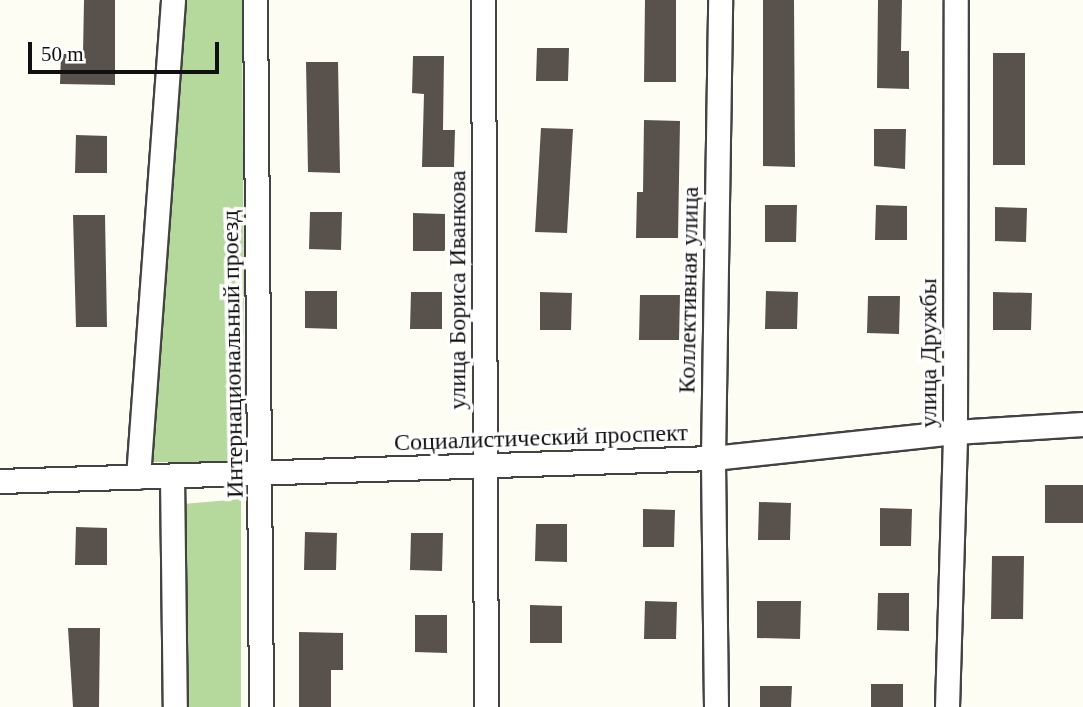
<!DOCTYPE html>
<html>
<head>
<meta charset="utf-8">
<style>
  body { margin:0 }
  #map { position:relative; width:1083px; height:707px; overflow:hidden; background:#fefdf3; font-family:"Times New Roman",serif }
  div>[style] { position:absolute }
  .forest>* { inset:0; background:#b5d89d }
  .building>* { inset:0; background:#58514c }
  .roads { filter:drop-shadow(2px 0 #434343) drop-shadow(-2px 0 #434343) drop-shadow(0 2px #434343) drop-shadow(0 -2px #434343) }
  .minor>* { height:23px; margin:-11.5px; padding:0 11.5px; transform-origin:11.5px; border-radius:11.5px; background:#fff }
  span { translate:-50% -50%; white-space:nowrap; text-align:center; line-height:1.15; -webkit-text-stroke:7px #fff; paint-order:stroke }
  .street-label { font-size:24px; color:#101010 }
  .scale { position:absolute; left:28px; top:42px; width:191px; height:32px; box-sizing:border-box; border:4px solid #101010; border-top:0; padding-left:9px; font-size:21px; line-height:24px; white-space:nowrap; color:#101010; -webkit-text-stroke:5px #fff; paint-order:stroke }
</style>
</head>
<body>
<div id="map">
  <div class="forest">
    <div style="clip-path:polygon(186px 0,242px 0,245px 462px,151px 462px)"></div>
    <div style="clip-path:polygon(241px 499px,241px 707px,189px 707px,183px 504px)"></div>
  </div>
  <div class="building">
    <div style="clip-path:polygon(84px 0,115px 0,115px 85px,60px 84px,61px 54px,83px 54px)"></div>
    <div style="clip-path:polygon(645px 0,676px 0,676px 82px,644px 82px)"></div>
    <div style="clip-path:polygon(763px 0,794px 0,795px 167px,763px 166px)"></div>
    <div style="clip-path:polygon(878px 0,902px 0,901px 51px,909px 51px,909px 89px,877px 88px)"></div>
    <div style="clip-path:polygon(537px 48px,569px 48px,568px 81px,536px 81px)"></div>
    <div style="clip-path:polygon(993px 53px,1025px 53px,1025px 165px,993px 165px)"></div>
    <div style="clip-path:polygon(413px 56px,444px 56px,443px 130px,455px 130px,454px 167px,422px 167px,424px 94px,412px 93px)"></div>
    <div style="clip-path:polygon(306px 62px,338px 62px,340px 173px,308px 172px)"></div>
    <div style="clip-path:polygon(644px 120px,680px 121px,678px 238px,636px 238px,637px 192px,643px 192px)"></div>
    <div style="clip-path:polygon(541px 128px,573px 129px,567px 233px,535px 232px)"></div>
    <div style="clip-path:polygon(874px 129px,906px 129px,905px 169px,874px 166px)"></div>
    <div style="clip-path:polygon(76px 135px,107px 136px,107px 173px,75px 173px)"></div>
    <div style="clip-path:polygon(765px 205px,797px 205px,796px 242px,765px 242px)"></div>
    <div style="clip-path:polygon(876px 205px,907px 206px,907px 240px,875px 240px)"></div>
    <div style="clip-path:polygon(995px 207px,1027px 208px,1026px 242px,995px 241px)"></div>
    <div style="clip-path:polygon(310px 212px,342px 212px,341px 250px,309px 249px)"></div>
    <div style="clip-path:polygon(413px 213px,445px 214px,445px 251px,413px 251px)"></div>
    <div style="clip-path:polygon(73px 215px,105px 215px,107px 327px,76px 327px)"></div>
    <div style="clip-path:polygon(305px 291px,337px 291px,337px 329px,305px 328px)"></div>
    <div style="clip-path:polygon(766px 291px,798px 292px,797px 329px,765px 329px)"></div>
    <div style="clip-path:polygon(411px 292px,442px 292px,442px 329px,410px 329px)"></div>
    <div style="clip-path:polygon(540px 292px,572px 293px,571px 330px,540px 330px)"></div>
    <div style="clip-path:polygon(993px 292px,1032px 293px,1031px 330px,993px 330px)"></div>
    <div style="clip-path:polygon(640px 295px,680px 295px,679px 340px,639px 340px)"></div>
    <div style="clip-path:polygon(868px 296px,900px 296px,899px 334px,867px 333px)"></div>
    <div style="clip-path:polygon(1045px 485px,1083px 485px,1083px 523px,1045px 523px)"></div>
    <div style="clip-path:polygon(759px 502px,791px 503px,790px 540px,758px 540px)"></div>
    <div style="clip-path:polygon(880px 508px,912px 509px,911px 546px,880px 546px)"></div>
    <div style="clip-path:polygon(643px 509px,675px 510px,674px 547px,643px 547px)"></div>
    <div style="clip-path:polygon(536px 524px,567px 524px,567px 562px,535px 561px)"></div>
    <div style="clip-path:polygon(76px 527px,107px 528px,107px 565px,75px 565px)"></div>
    <div style="clip-path:polygon(305px 532px,337px 533px,336px 570px,304px 570px)"></div>
    <div style="clip-path:polygon(411px 533px,443px 533px,442px 571px,410px 570px)"></div>
    <div style="clip-path:polygon(992px 556px,1024px 556px,1023px 619px,991px 619px)"></div>
    <div style="clip-path:polygon(878px 593px,909px 593px,909px 631px,877px 630px)"></div>
    <div style="clip-path:polygon(645px 601px,677px 602px,676px 639px,644px 639px)"></div>
    <div style="clip-path:polygon(757px 601px,801px 601px,800px 639px,757px 638px)"></div>
    <div style="clip-path:polygon(530px 605px,562px 606px,562px 643px,530px 643px)"></div>
    <div style="clip-path:polygon(415px 615px,447px 615px,447px 653px,415px 652px)"></div>
    <div style="clip-path:polygon(68px 628px,100px 628px,99px 707px,73px 707px)"></div>
    <div style="clip-path:polygon(299px 632px,343px 633px,343px 670px,331px 670px,331px 707px,299px 707px)"></div>
    <div style="clip-path:polygon(871px 684px,903px 684px,903px 707px,871px 707px)"></div>
    <div style="clip-path:polygon(760px 686px,792px 686px,791px 707px,760px 707px)"></div>
  </div>
  <div class="roads">
    <div class="minor">
      <div style="left:255px;top:0;width:707px;rotate:89.51deg"></div>
      <div style="left:483px;top:0;width:707px;rotate:89.76deg"></div>
      <div style="left:172px;top:476px;width:231px;rotate:89.3deg"></div>
      <div style="left:138px;top:477px;width:478px;rotate:-85.8deg"></div>
      <div style="left:0;top:481px;width:713px;rotate:-1.85deg"></div>
      <div style="left:713px;top:458px;width:243px;rotate:-6.1deg"></div>
      <div style="left:955px;top:432px;width:128px;rotate:-3.6deg"></div>
      <div style="left:716px;top:707px;width:249px;rotate:-90.7deg"></div>
      <div style="left:713px;top:458px;width:458px;rotate:-89.1deg"></div>
      <div style="left:947px;top:707px;width:275px;rotate:-88.3deg"></div>
      <div style="left:955px;top:432px;width:432px;rotate:-89.9deg"></div>
    </div>
  </div>
  <div class="street-label">
    <span style="left:458px;top:290px;rotate:-90deg">улица Бориса Иванкова</span>
    <span style="left:689px;top:290px;rotate:-89deg">Коллективная улица</span>
    <span style="left:929px;top:353px;rotate:-90deg">улица Дружбы</span>
    <span style="left:233px;top:354px;rotate:-91deg">Интернациональный проезд</span>
    <span style="left:541px;top:438px;rotate:-2deg">Социалистический проспект</span>
  </div>
  <div class="scale">50 m</div>
</div>
</body>
</html>
